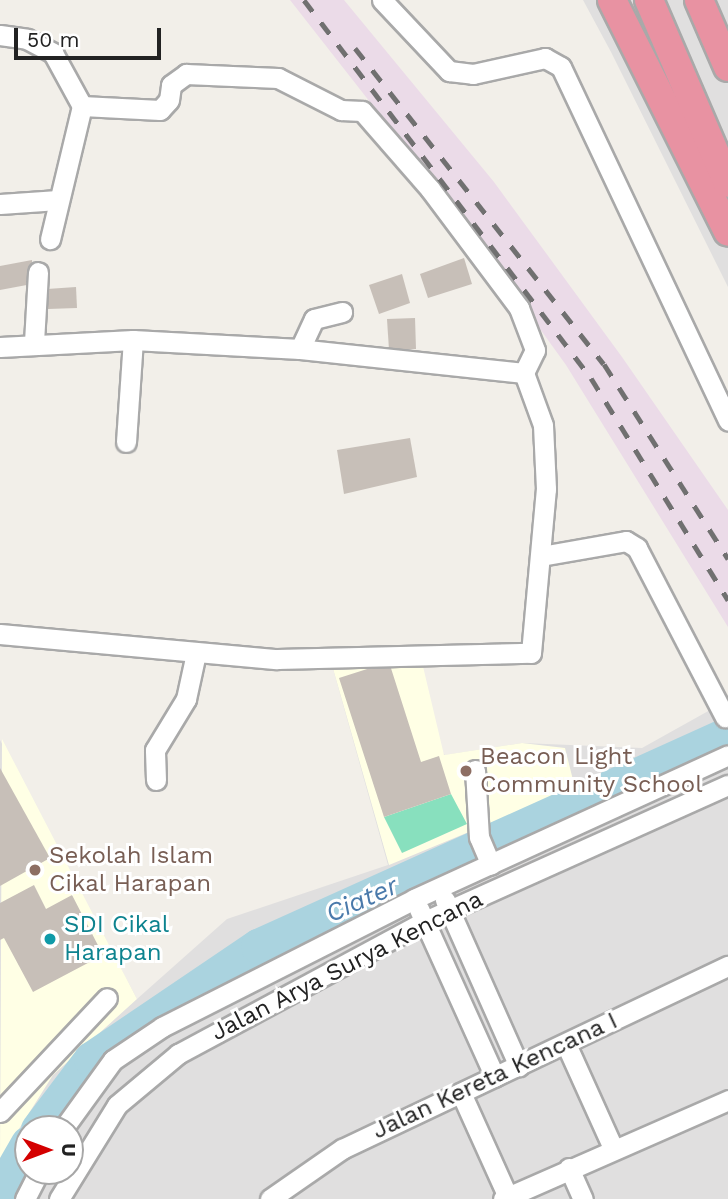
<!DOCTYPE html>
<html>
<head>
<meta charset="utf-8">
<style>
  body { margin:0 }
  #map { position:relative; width:728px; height:1199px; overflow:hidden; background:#f2efe9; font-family:"Work Sans",sans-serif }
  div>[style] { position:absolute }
  .residential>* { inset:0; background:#e0dfdf }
  .industrial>* { inset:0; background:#ebdbe8 }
  .education>* { inset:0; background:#ffffe5 }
  .pitch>* { inset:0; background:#88e0be }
  .river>* { height:35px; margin:-17.5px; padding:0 17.5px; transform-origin:17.5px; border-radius:17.5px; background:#aad3df }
  .building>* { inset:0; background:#c7bfb8 }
  .roads { filter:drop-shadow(2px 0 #a9a9a9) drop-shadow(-2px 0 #a9a9a9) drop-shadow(0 2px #a9a9a9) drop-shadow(0 -2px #a9a9a9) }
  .minor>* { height:19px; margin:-9.5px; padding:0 9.5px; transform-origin:9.5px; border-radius:9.5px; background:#fff }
  .highway>* { height:28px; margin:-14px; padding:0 14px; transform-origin:14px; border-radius:14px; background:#e892a2 }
  .rail>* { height:5px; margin-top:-2.5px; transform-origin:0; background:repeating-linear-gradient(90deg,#707070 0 14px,transparent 0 28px) }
  .dots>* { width:19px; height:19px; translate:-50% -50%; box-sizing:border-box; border:4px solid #fff; border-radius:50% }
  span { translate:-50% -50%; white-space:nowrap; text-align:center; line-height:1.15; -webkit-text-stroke:6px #fff; paint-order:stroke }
  .education-label { font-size:24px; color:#785e54 }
  .left { translate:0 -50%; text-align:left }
  .culture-label { font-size:24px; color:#0d838f }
  .street-label { font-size:24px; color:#222 }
  .water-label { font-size:26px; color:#4a7aab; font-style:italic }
  .north { position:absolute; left:14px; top:1115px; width:70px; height:70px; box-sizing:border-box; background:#fff; border:2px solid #a7a7a7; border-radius:50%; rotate:90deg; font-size:19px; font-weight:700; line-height:28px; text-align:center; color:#222 }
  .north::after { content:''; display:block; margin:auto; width:24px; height:32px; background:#d40000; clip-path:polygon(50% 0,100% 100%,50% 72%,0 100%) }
  .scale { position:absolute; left:14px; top:28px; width:147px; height:32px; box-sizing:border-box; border:4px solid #222; border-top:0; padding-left:9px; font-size:21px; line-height:24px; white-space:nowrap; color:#222; -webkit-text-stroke:5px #fff; paint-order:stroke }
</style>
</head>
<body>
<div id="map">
  <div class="residential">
    <div style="clip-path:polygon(583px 0,728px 0,728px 287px,611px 52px)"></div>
    <div style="clip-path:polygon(evenodd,332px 665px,445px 755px,522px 743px,642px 748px,728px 700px,728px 1199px,0 1199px,0 740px,137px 999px,227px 919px,388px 865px,332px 665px,28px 1129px,70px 1129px,70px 1171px,28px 1171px,28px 1129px)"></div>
  </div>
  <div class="industrial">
    <div style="clip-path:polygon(290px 0,344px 0,494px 182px,622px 357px,728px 510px,728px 627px,566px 365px,453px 208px)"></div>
  </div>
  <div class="education">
    <div style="clip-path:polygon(421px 658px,444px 755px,522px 743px,565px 748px,575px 788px,389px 865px,332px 665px)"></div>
    <div style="clip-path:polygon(2px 739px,137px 999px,53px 1075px,0 1159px)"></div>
  </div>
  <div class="pitch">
    <div style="clip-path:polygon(451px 794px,467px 824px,402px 853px,384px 817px)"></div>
  </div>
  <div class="river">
    <div style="left:38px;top:1129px;width:88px;rotate:-52.9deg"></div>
    <div style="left:91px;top:1059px;width:202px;rotate:-34.1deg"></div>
    <div style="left:258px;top:946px;width:516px;rotate:-24.28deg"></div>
    <div style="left:0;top:1192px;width:56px;rotate:-60.3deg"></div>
  </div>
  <div class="building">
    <div style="clip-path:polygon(464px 258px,472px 284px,428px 298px,420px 274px)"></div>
    <div style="clip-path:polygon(32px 260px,32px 284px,0 290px,0 266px)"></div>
    <div style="clip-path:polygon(402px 274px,410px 303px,379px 314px,369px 285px)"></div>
    <div style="clip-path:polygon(76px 287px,77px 308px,48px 309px,47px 289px)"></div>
    <div style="clip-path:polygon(415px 318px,416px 349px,389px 350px,387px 319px)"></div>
    <div style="clip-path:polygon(410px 438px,417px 477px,344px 494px,337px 450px)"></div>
    <div style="clip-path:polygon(389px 662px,421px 762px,439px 756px,451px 794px,384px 817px,339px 678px)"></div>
    <div style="clip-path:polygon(0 768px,50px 858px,0 886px)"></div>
    <div style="clip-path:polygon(34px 885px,46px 909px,72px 895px,103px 955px,33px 992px,4px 938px,0 940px,0 903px)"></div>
  </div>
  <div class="roads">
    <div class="minor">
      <div style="left:382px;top:0;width:98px;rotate:46.7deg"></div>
      <div style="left:449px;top:71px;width:24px;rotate:7deg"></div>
      <div style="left:473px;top:74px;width:74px;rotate:-12.5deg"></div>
      <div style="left:545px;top:58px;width:18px;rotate:29deg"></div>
      <div style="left:561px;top:67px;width:391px;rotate:64.7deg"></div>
      <div style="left:0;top:35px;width:27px;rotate:8deg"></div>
      <div style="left:27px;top:39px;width:30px;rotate:28deg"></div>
      <div style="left:53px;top:53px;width:60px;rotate:61.3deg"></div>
      <div style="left:82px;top:106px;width:137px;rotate:103.5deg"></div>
      <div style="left:82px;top:106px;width:78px;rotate:2.9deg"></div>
      <div style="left:160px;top:110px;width:13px;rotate:-48deg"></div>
      <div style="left:169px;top:100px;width:15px;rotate:-82deg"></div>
      <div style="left:171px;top:85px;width:19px;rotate:-36deg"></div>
      <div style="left:186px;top:74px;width:92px;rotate:2.5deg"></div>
      <div style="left:278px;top:78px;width:71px;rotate:26.9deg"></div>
      <div style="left:341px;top:110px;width:21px;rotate:3deg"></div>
      <div style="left:362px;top:111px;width:103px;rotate:48.9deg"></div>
      <div style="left:430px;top:189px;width:149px;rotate:53.2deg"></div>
      <div style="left:519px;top:308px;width:45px;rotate:69.1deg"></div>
      <div style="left:535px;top:350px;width:25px;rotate:116deg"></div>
      <div style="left:0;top:204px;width:58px;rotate:-3.9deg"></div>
      <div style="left:34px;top:342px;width:70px;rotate:-86.7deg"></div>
      <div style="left:0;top:347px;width:133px;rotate:-3deg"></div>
      <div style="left:133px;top:340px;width:167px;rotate:3.1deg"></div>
      <div style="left:300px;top:349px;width:33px;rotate:-65deg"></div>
      <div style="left:314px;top:319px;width:29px;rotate:-14deg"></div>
      <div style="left:126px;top:442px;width:102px;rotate:-86.1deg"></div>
      <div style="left:541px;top:556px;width:86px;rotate:-10deg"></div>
      <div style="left:626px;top:541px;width:13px;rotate:32deg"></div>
      <div style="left:637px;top:548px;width:191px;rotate:62.5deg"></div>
      <div style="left:0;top:634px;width:278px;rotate:5.2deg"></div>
      <div style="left:277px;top:659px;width:254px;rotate:-1.4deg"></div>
      <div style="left:531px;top:653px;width:165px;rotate:-84.8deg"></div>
      <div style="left:546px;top:489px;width:64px;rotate:-92.7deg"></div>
      <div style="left:543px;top:425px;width:55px;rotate:-110.1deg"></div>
      <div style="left:524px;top:373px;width:225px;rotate:-173.9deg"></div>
      <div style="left:475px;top:770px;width:67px;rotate:86.6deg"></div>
      <div style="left:479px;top:837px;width:30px;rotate:67deg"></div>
      <div style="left:156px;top:780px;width:30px;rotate:-92deg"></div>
      <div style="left:155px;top:750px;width:60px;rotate:-58.7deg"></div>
      <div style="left:186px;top:699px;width:47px;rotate:-77.7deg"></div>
      <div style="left:445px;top:900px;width:182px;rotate:66deg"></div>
      <div style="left:419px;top:909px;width:184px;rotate:65.7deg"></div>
      <div style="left:566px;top:1044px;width:114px;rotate:65.7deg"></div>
      <div style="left:461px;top:1093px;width:114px;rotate:65.7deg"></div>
      <div style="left:0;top:1112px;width:156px;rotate:-46.8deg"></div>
      <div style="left:63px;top:1129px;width:85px;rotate:-54.1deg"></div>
      <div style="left:113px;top:1060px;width:59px;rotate:-34deg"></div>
      <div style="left:162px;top:1027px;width:283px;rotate:-26.9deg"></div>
      <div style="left:414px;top:899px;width:345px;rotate:-24.6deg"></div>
      <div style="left:569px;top:1168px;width:34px;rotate:66deg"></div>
      <div style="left:25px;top:1199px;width:31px;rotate:-63deg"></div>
      <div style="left:59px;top:1199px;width:110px;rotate:-58.3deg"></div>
      <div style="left:117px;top:1105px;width:80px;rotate:-39.9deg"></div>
      <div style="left:178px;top:1054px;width:281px;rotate:-28.3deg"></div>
      <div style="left:425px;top:921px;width:332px;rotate:-24.2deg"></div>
      <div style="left:270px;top:1199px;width:88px;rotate:-34.8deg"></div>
      <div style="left:342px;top:1149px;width:427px;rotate:-25.4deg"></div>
      <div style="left:503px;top:1199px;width:246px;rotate:-23.7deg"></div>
    </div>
    <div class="highway">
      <div style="left:612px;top:0;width:259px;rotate:63.4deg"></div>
      <div style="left:649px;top:0;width:199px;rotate:66.7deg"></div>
      <div style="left:699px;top:0;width:73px;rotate:66.6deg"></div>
    </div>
  </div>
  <div class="rail">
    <div style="left:304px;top:0;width:475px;rotate:52.8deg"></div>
    <div style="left:591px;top:378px;width:261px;rotate:58.3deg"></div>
    <div style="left:355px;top:48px;width:402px;rotate:51.8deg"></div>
    <div style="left:604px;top:364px;width:231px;rotate:57.5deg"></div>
  </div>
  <div class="dots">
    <div style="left:466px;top:771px;background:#8d6e63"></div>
    <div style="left:35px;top:870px;background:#8d6e63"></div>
    <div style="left:50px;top:939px;background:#0f9aa8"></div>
  </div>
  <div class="education-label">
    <span class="left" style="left:480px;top:771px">Beacon Light<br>Community School</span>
    <span class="left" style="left:49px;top:870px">Sekolah Islam<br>Cikal Harapan</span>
  </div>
  <div class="culture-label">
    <span class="left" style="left:64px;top:939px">SDI Cikal<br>Harapan</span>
  </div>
  <div class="street-label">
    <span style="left:347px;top:966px;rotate:-27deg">Jalan Arya Surya Kencana</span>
    <span style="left:495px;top:1076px;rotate:-25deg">Jalan Kereta Kencana I</span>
  </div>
  <div class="water-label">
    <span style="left:362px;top:900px;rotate:-24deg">Ciater</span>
  </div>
  <div class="north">U</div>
  <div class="scale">50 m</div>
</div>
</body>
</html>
